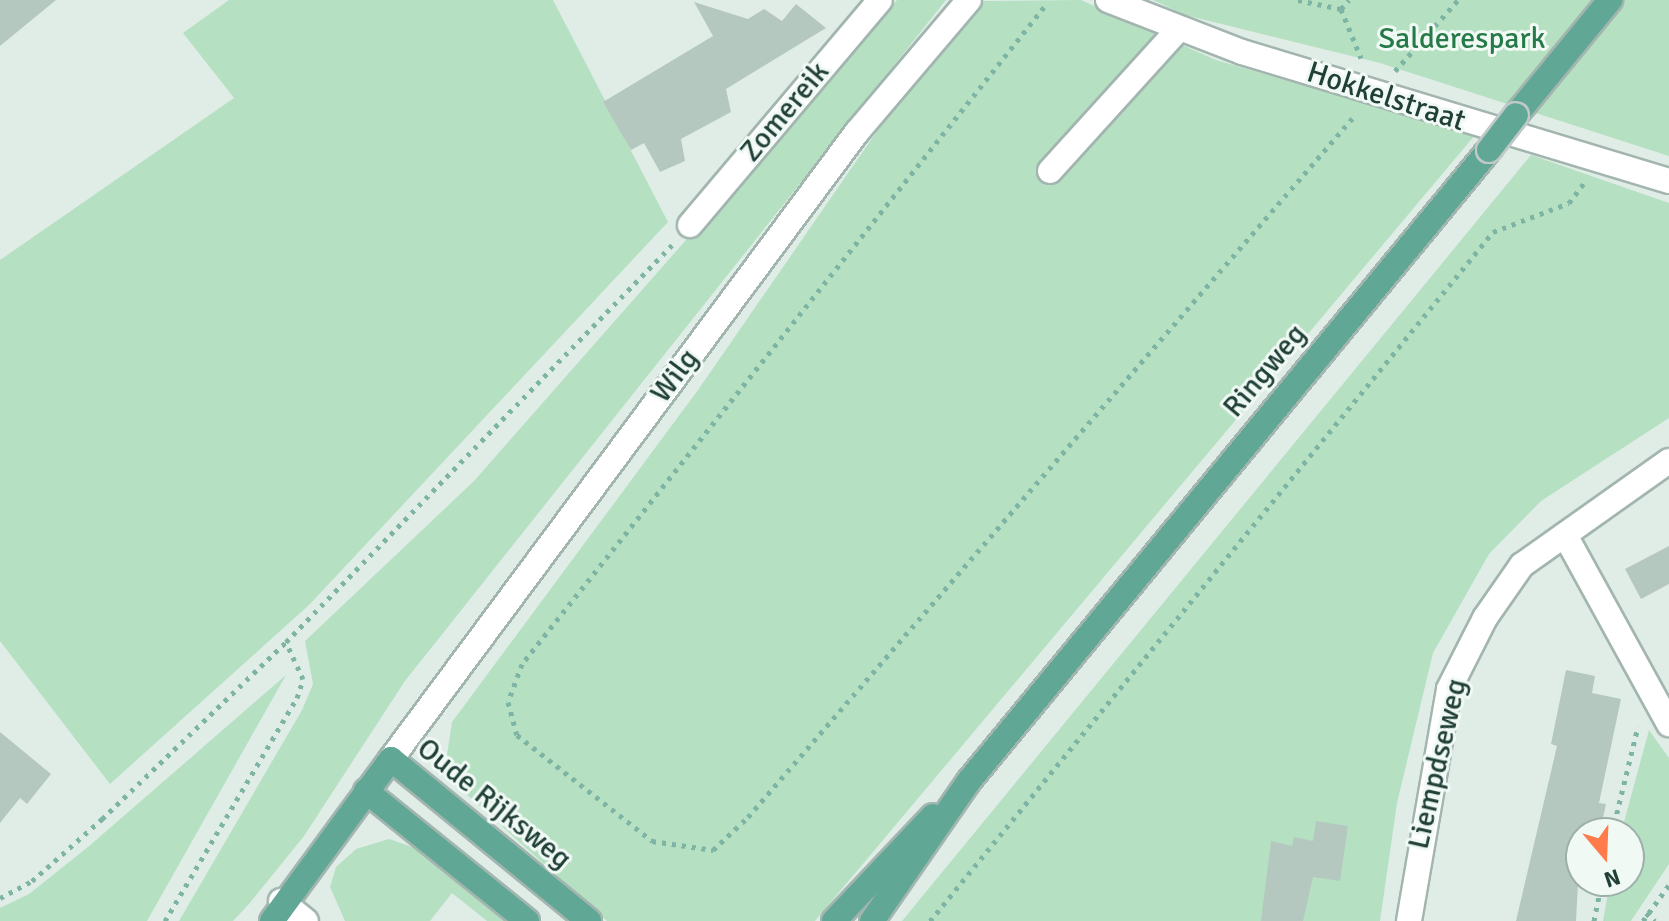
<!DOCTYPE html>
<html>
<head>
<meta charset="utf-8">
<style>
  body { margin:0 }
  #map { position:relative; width:1669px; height:921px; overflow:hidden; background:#e0ede7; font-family:Signika,sans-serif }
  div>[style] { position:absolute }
  .green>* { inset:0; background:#b6e0c2 }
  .building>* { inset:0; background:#b5c8c0 }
  .path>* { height:5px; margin-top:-2.5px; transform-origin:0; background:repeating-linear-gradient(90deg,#7db4a3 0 4px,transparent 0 10px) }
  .roads { filter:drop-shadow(2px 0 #a2b5af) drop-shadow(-2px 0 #a2b5af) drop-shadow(0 2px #a2b5af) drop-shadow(0 -2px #a2b5af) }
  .minor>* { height:24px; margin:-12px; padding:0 12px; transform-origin:12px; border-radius:12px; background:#fff }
  .major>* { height:24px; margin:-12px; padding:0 12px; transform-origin:12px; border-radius:12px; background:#60a796 }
  .bridges { filter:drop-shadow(2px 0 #c0c9c7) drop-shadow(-2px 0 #c0c9c7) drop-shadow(0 2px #c0c9c7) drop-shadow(0 -2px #c0c9c7) }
  .major-bridge>* { height:24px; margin:-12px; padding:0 12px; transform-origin:12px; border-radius:12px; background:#60a796 }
  span { translate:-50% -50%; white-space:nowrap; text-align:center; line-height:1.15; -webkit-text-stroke:6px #f1f9f5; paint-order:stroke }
  .park-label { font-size:30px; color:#257a47 }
  .street-label { font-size:30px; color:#1f3f37 }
  .north { position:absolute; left:1565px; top:817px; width:80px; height:80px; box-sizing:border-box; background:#f1f9f5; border:2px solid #9dafa9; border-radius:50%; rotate:161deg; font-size:22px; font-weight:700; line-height:32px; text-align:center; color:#1f3f37 }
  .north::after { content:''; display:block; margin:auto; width:28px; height:36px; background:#ff7b4b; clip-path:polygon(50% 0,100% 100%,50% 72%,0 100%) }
</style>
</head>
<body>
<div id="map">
  <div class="green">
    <div style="clip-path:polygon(229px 0,553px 0,668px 222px,309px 605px,110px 784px,0 641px,0 260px,234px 98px,183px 33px)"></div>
    <div style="clip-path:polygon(897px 0,946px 0,405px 681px,304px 836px,249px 904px,233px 921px,179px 921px,302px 710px,313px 684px,305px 641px,474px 481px)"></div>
    <div style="clip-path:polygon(1081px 0,1216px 60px,1475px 135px,815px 921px,607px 921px,453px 782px,447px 755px,452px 722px,698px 390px,911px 82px,984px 1px)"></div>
    <div style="clip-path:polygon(1153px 0,1669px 0,1669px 156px,1380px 63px,1185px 15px)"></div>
    <div style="clip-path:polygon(1531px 155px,1669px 203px,1669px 418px,1541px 501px,1489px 554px,1433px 653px,1397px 803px,1380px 921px,902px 921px)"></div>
    <div style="clip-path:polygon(286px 675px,147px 921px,0 921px,0 908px,29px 894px,88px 847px)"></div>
    <div style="clip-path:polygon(1649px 730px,1669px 758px,1669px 864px,1631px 921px,1603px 921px,1610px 881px,1629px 881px,1629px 833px,1621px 833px)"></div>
    <div style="clip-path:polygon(389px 839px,427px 852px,512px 921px,487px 921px,452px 893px,430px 921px,345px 921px,330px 887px,336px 867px,356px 849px)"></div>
  </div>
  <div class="building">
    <div style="clip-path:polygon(0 0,56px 0,0 46px)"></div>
    <div style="clip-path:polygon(694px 2px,748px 19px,764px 9px,782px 21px,796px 4px,826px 28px,726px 89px,731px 112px,681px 139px,685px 161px,660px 172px,644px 143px,631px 150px,603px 102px,713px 36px)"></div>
    <div style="clip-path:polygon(1669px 546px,1669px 584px,1641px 599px,1625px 569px)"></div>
    <div style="clip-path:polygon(1566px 670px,1595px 676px,1592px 693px,1621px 699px,1599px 803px,1606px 804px,1600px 832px,1581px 828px,1576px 921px,1516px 921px,1557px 746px,1551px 744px)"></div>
    <div style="clip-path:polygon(0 732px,51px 774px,27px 804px,20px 798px,0 823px)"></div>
    <div style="clip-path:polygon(1316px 821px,1348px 826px,1340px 881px,1313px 877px,1303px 921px,1261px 921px,1271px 841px,1292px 846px,1294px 837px,1313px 841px)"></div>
  </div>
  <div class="path">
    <div style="left:1298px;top:0;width:44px;rotate:11.8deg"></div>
    <div style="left:1341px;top:9px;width:12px;rotate:-48deg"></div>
    <div style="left:1044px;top:7px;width:839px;rotate:128.47deg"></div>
    <div style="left:522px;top:664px;width:40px;rotate:110.2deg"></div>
    <div style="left:508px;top:702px;width:34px;rotate:75deg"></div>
    <div style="left:517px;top:735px;width:172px;rotate:38.1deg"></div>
    <div style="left:652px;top:841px;width:62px;rotate:8.4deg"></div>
    <div style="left:713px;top:850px;width:48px;rotate:-43.3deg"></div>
    <div style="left:748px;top:817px;width:929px;rotate:-49.14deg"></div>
    <div style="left:1341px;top:9px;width:53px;rotate:67.8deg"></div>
    <div style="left:1395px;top:71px;width:95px;rotate:-48.4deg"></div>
    <div style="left:1612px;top:833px;width:110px;rotate:-76.3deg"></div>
    <div style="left:0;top:898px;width:36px;rotate:-28deg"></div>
    <div style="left:32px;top:881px;width:94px;rotate:-41.5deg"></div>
    <div style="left:102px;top:819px;width:255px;rotate:-43.9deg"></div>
    <div style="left:286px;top:642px;width:554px;rotate:-45.8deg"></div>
    <div style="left:1646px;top:913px;width:12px;rotate:42deg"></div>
    <div style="left:165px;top:921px;width:259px;rotate:-59.4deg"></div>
    <div style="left:297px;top:698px;width:20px;rotate:-72deg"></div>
    <div style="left:303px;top:679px;width:41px;rotate:-114.7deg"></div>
    <div style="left:930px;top:921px;width:890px;rotate:-50.75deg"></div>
    <div style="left:1493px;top:232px;width:81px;rotate:-20.9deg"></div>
    <div style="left:1569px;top:203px;width:25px;rotate:-53deg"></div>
    <div style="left:1594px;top:921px;width:41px;rotate:-78.7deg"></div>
    <div style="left:1643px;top:921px;width:44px;rotate:-54.2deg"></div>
  </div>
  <div class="roads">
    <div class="minor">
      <div style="left:1108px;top:0;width:144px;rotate:21.2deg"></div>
      <div style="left:1242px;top:52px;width:446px;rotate:16.8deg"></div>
      <div style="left:1050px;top:171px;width:190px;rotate:-47.8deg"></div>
      <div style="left:690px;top:225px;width:294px;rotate:-49.8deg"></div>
      <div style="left:1565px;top:535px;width:216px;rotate:61.2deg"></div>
      <div style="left:391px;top:759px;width:781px;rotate:-53.38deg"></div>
      <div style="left:857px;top:132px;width:173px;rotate:-49.7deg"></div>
      <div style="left:281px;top:901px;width:32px;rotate:39deg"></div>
      <div style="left:1409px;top:921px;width:235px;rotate:-80.2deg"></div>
      <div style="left:1449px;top:689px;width:80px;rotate:-63.1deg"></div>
      <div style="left:1485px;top:618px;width:65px;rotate:-55.1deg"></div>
      <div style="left:1522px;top:565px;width:180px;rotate:-35.3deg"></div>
    </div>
    <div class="major">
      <div style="left:1516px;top:115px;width:149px;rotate:-50.7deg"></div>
      <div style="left:366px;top:791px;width:207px;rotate:38.9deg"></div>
      <div style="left:272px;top:921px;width:201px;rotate:-53.7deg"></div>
      <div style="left:391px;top:759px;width:256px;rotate:39.3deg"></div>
      <div style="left:834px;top:921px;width:144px;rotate:-46.7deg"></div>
      <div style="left:872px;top:921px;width:170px;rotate:-55.3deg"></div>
      <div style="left:969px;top:781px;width:818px;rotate:-50.51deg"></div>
    </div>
  </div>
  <div class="bridges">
    <div class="major-bridge">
      <div style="left:1489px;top:150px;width:44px;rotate:-52.4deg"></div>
    </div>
  </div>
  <div class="park-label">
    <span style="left:1462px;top:39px">Salderespark</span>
  </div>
  <div class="street-label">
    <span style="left:1386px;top:97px;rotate:18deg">Hokkelstraat</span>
    <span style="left:785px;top:112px;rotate:-50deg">Zomereik</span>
    <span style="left:1265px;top:371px;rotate:-50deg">Ringweg</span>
    <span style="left:675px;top:376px;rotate:-53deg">Wilg</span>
    <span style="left:1438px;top:764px;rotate:-77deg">Liempdseweg</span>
    <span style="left:494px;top:804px;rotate:39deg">Oude Rijksweg</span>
  </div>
  <div class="north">N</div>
</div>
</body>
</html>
